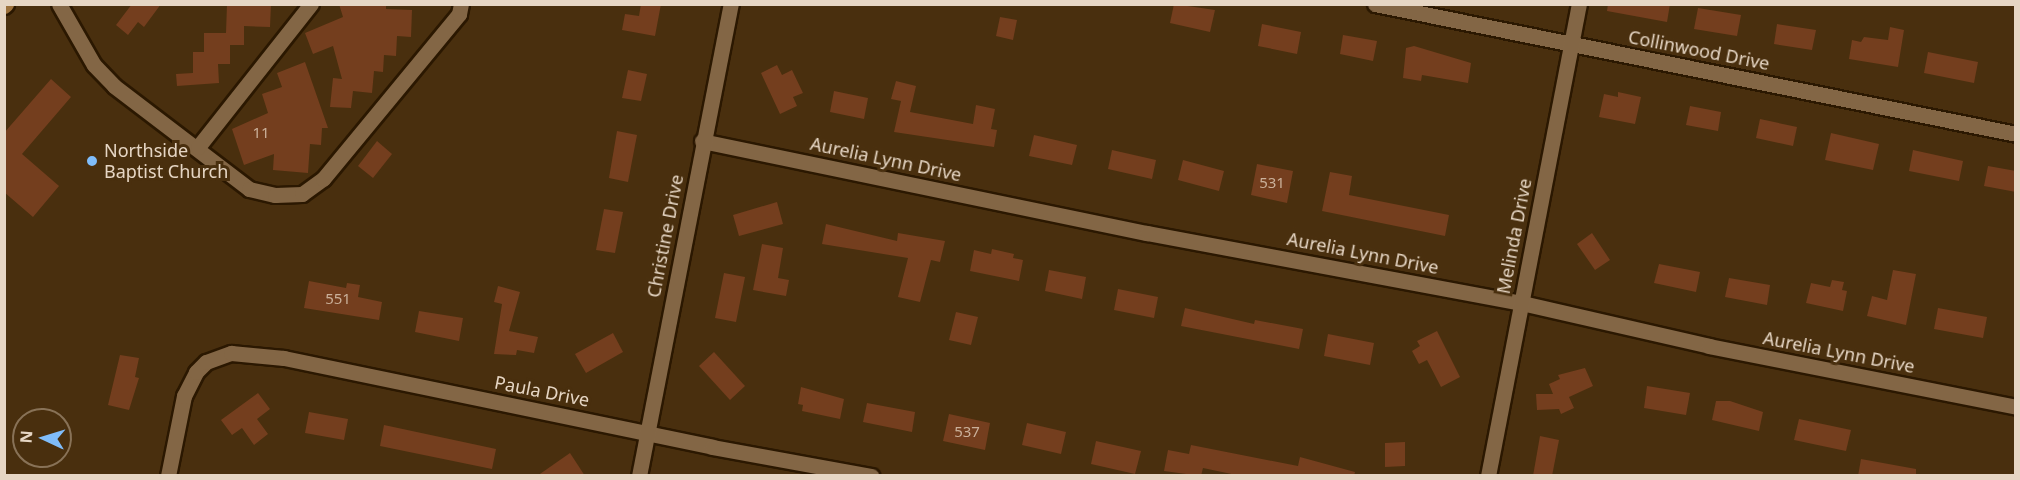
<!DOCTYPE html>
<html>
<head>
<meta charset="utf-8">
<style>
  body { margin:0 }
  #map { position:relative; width:2020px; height:480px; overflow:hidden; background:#492f0e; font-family:"Noto Sans",sans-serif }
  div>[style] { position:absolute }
  .building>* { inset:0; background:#743e1e }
  .roads { filter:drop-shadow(2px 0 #2b1801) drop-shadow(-2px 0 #2b1801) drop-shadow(0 2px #2b1801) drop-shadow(0 -2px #2b1801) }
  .street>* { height:15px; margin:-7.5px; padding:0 7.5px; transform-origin:7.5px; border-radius:7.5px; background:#836645 }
  .secondary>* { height:15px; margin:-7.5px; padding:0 7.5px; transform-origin:7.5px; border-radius:7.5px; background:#9c713c }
  .dots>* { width:16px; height:16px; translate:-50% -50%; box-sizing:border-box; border:3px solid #492f0e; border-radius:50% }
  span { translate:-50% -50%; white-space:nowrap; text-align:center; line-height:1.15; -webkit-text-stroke:6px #492f0e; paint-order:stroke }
  .number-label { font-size:15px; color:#cab09a }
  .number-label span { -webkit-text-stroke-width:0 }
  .street-label { font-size:18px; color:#e6d6c4 }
  .poi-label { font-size:18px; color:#e6d6c4 }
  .left { translate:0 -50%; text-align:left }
  .frame { position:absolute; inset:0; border:6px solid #e6d6c4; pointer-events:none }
  .north { position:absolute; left:12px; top:408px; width:60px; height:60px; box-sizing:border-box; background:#492f0e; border:2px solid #887257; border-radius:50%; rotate:274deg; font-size:16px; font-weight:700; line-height:24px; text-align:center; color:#e6d6c4 }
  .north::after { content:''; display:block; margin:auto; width:21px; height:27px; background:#80bdfa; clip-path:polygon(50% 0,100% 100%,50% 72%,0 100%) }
</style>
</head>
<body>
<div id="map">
  <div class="building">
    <div style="clip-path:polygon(132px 4px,161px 4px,144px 27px,138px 22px,128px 35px,116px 25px)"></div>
    <div style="clip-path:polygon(227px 4px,271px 4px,270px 27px,244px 26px,244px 45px,230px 45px,230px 64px,218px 64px,219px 83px,177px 86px,176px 74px,193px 73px,193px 52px,204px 52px,204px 33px,226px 33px)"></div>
    <div style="clip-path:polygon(339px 4px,386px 4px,386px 9px,412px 10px,411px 37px,397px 36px,396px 56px,384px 55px,383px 72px,374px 71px,372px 93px,353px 91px,351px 108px,330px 107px,333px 78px,342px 79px,333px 46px,313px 54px,305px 33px,343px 17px)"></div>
    <div style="clip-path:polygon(641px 4px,661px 4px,655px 36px,622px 30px,625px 14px,639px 16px)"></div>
    <div style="clip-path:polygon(1174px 4px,1215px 10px,1210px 32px,1170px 23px)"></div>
    <div style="clip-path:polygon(1608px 4px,1670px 4px,1667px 22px,1607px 11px)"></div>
    <div style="clip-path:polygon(1698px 8px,1741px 15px,1737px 36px,1694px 29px)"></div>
    <div style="clip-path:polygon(1000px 17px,1017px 20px,1013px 40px,996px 36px)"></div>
    <div style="clip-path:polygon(1262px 24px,1301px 32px,1297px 54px,1258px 46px)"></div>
    <div style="clip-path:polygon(1777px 24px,1816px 30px,1812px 50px,1774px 44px)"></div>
    <div style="clip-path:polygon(1890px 27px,1904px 30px,1898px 67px,1849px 59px,1852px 40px,1861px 42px,1864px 37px,1888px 40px)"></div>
    <div style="clip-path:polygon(1343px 35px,1377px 41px,1373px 61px,1340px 54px)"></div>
    <div style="clip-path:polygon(1414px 46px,1471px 63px,1468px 83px,1422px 75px,1421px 81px,1403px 78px,1406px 48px)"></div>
    <div style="clip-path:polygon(1928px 52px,1978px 62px,1974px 83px,1924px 73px)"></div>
    <div style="clip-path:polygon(305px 62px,328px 128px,322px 128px,321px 145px,310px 144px,308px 173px,273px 170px,274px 154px,244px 165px,232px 129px,268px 113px,262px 94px,282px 87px,277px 73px)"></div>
    <div style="clip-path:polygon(777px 65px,782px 75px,792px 70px,803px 93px,793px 97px,797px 106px,780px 114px,761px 73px)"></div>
    <div style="clip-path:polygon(628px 70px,647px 74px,641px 101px,622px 98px)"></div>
    <div style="clip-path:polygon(51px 79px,71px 97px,22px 154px,59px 186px,33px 217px,4px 192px,4px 133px)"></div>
    <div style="clip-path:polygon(896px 81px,916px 86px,910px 112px,973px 124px,976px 105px,995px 109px,991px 129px,997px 130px,994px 147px,894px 132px,901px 101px,891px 99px)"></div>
    <div style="clip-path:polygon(834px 91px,868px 98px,864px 119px,830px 112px)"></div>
    <div style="clip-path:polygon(1618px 92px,1641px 97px,1635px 124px,1599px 117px,1604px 94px,1618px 97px)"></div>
    <div style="clip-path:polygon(1690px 106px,1721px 112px,1718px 131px,1686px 125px)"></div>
    <div style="clip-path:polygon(1760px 119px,1797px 127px,1793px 146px,1756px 138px)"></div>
    <div style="clip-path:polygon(617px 131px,637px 135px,628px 182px,609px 178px)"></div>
    <div style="clip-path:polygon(1831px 133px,1879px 144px,1873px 170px,1825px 160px)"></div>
    <div style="clip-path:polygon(1034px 135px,1077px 145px,1072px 165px,1029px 156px)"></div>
    <div style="clip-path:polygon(377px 141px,392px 154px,373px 178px,358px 166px)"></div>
    <div style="clip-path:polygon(1112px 150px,1156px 160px,1152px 179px,1108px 169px)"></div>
    <div style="clip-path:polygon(1913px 150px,1963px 161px,1959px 181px,1909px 171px)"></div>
    <div style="clip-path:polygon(1183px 160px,1224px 171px,1219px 191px,1178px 180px)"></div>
    <div style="clip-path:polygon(1257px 164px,1293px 171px,1287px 203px,1251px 195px)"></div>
    <div style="clip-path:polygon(1988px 166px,2016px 171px,2016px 192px,1984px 186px)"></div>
    <div style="clip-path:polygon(1330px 172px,1352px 176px,1349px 195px,1449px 215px,1445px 236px,1322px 211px)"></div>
    <div style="clip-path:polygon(777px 202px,783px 224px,739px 236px,733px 215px)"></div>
    <div style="clip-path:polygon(604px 209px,623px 212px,615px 253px,596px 250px)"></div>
    <div style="clip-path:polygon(826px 224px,897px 241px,898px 233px,945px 241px,940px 262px,931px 260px,920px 302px,898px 297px,908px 258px,822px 244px)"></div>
    <div style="clip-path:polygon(1592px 233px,1610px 260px,1595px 270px,1577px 244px)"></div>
    <div style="clip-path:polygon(762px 244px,783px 248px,778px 278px,789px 280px,786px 296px,753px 290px)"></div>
    <div style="clip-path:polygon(992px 249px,1014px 254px,1013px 258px,1023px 260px,1019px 281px,970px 271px,974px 250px,991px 254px)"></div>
    <div style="clip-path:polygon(1659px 264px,1700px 272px,1696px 292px,1654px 283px)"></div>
    <div style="clip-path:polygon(1049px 270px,1086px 277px,1082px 299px,1045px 291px)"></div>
    <div style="clip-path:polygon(1893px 270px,1916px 274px,1906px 325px,1867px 316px,1872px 296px,1887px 300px)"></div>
    <div style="clip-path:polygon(724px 273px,745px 277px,736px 322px,715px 318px)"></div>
    <div style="clip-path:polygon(1729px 278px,1770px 285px,1767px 305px,1725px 297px)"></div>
    <div style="clip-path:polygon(1832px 280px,1844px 282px,1842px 290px,1847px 291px,1843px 311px,1806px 303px,1811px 283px,1830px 287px)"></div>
    <div style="clip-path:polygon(309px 281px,346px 288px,347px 283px,360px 285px,358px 297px,382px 302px,379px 320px,304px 308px)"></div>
    <div style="clip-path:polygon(498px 286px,520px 292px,509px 331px,538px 337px,534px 353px,517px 350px,516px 355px,494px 354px,502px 304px,494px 302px)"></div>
    <div style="clip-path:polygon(1118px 289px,1158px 297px,1154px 318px,1114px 310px)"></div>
    <div style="clip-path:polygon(1185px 308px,1254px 324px,1255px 320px,1303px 329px,1299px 349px,1181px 326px)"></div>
    <div style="clip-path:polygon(1938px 308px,1987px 317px,1983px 338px,1934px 329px)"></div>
    <div style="clip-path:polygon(419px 311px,463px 318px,459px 341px,415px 332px)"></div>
    <div style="clip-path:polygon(956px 312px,978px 317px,971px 345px,949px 340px)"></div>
    <div style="clip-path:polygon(1437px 331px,1460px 377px,1441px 387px,1427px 360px,1419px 364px,1412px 351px,1420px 346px,1417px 341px)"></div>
    <div style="clip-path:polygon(613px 333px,623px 352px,586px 373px,575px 354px)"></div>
    <div style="clip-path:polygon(1328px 334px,1374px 343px,1370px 365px,1324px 356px)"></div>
    <div style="clip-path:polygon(714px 352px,745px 386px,730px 400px,699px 366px)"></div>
    <div style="clip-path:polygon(120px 355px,139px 358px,135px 377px,139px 378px,129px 410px,108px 405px)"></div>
    <div style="clip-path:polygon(1585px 368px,1593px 386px,1569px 397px,1574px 408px,1561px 414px,1559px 409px,1537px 410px,1536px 394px,1553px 394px,1549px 384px,1560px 379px,1558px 375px)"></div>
    <div style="clip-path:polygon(1647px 386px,1690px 393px,1686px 415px,1644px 408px)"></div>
    <div style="clip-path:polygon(801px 387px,844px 399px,840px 419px,802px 411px,803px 405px,798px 404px)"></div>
    <div style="clip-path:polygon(258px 393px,270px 409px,257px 419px,268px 434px,254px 445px,242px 428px,232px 435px,221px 420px)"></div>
    <div style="clip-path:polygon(1716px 401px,1730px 401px,1763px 412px,1759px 431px,1712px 420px)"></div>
    <div style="clip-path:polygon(867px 403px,915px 412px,912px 432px,863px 422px)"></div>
    <div style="clip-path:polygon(309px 412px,348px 419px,344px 440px,305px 433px)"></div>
    <div style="clip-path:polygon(949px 414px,990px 423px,985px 450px,943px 441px)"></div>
    <div style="clip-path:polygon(1799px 419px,1851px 430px,1846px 451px,1794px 440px)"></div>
    <div style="clip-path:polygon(1027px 423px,1066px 432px,1061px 454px,1022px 445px)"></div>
    <div style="clip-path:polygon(384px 425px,496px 449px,492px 469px,380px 446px)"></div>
    <div style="clip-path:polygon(1540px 436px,1559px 440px,1552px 476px,1533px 476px)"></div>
    <div style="clip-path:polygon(1096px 441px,1141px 451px,1135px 474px,1091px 464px)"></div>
    <div style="clip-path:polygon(1405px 442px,1405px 466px,1385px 467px,1385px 443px)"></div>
    <div style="clip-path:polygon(1191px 445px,1298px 466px,1300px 457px,1355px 472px,1354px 476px,1241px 476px,1203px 468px,1201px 476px,1164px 471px,1168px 450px,1189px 454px)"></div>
    <div style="clip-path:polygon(570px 453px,585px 476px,537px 476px)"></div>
    <div style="clip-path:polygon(1861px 459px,1916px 469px,1916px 476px,1858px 476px)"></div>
  </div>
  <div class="roads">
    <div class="street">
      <div style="left:59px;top:4px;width:70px;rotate:60.2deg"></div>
      <div style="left:94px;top:65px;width:29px;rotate:46deg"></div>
      <div style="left:114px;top:86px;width:170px;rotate:37.3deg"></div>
      <div style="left:249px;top:189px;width:27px;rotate:13deg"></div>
      <div style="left:275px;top:195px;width:27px;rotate:-2deg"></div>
      <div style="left:302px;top:194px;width:26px;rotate:-36deg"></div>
      <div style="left:323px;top:179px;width:214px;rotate:-50.5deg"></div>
      <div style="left:459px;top:14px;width:10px;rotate:-79deg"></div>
      <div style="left:1375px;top:4px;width:654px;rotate:11.46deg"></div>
      <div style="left:702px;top:141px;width:454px;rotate:11.7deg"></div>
      <div style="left:1147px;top:233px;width:381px;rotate:10.6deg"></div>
      <div style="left:1522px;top:303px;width:192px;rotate:12.9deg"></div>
      <div style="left:1709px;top:346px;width:313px;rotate:11.2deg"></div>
      <div style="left:198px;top:147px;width:182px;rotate:-51.7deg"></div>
      <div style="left:168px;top:476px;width:82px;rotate:-78.7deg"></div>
      <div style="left:184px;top:396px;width:27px;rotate:-63deg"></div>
      <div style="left:196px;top:372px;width:14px;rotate:-45deg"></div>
      <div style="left:206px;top:362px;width:27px;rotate:-20deg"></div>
      <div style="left:231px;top:353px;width:53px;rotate:5.4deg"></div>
      <div style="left:284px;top:358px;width:437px;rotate:11.7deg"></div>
      <div style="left:712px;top:447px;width:162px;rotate:10.3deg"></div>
      <div style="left:639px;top:476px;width:481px;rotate:-79deg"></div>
      <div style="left:1488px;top:476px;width:481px;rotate:-79.1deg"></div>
    </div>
    <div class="secondary">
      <div style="left:4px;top:6px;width:3px;rotate:-45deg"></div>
    </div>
  </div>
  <div class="dots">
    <div style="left:92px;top:161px;background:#80bdfa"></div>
  </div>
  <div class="number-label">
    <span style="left:261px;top:133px">11</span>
    <span style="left:1272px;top:183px">531</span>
    <span style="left:338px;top:299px">551</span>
    <span style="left:967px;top:432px">537</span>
  </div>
  <div class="street-label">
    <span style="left:1699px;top:50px;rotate:11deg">Collinwood Drive</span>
    <span style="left:886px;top:159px;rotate:12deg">Aurelia Lynn Drive</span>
    <span style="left:665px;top:236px;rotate:-79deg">Christine Drive</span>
    <span style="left:1514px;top:236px;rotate:-79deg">Melinda Drive</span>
    <span style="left:1363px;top:253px;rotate:11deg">Aurelia Lynn Drive</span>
    <span style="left:1839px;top:352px;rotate:11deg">Aurelia Lynn Drive</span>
    <span style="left:542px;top:391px;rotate:11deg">Paula Drive</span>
  </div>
  <div class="poi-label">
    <span class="left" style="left:104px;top:161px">Northside<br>Baptist Church</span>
  </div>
  <div class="frame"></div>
  <div class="north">N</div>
</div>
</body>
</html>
